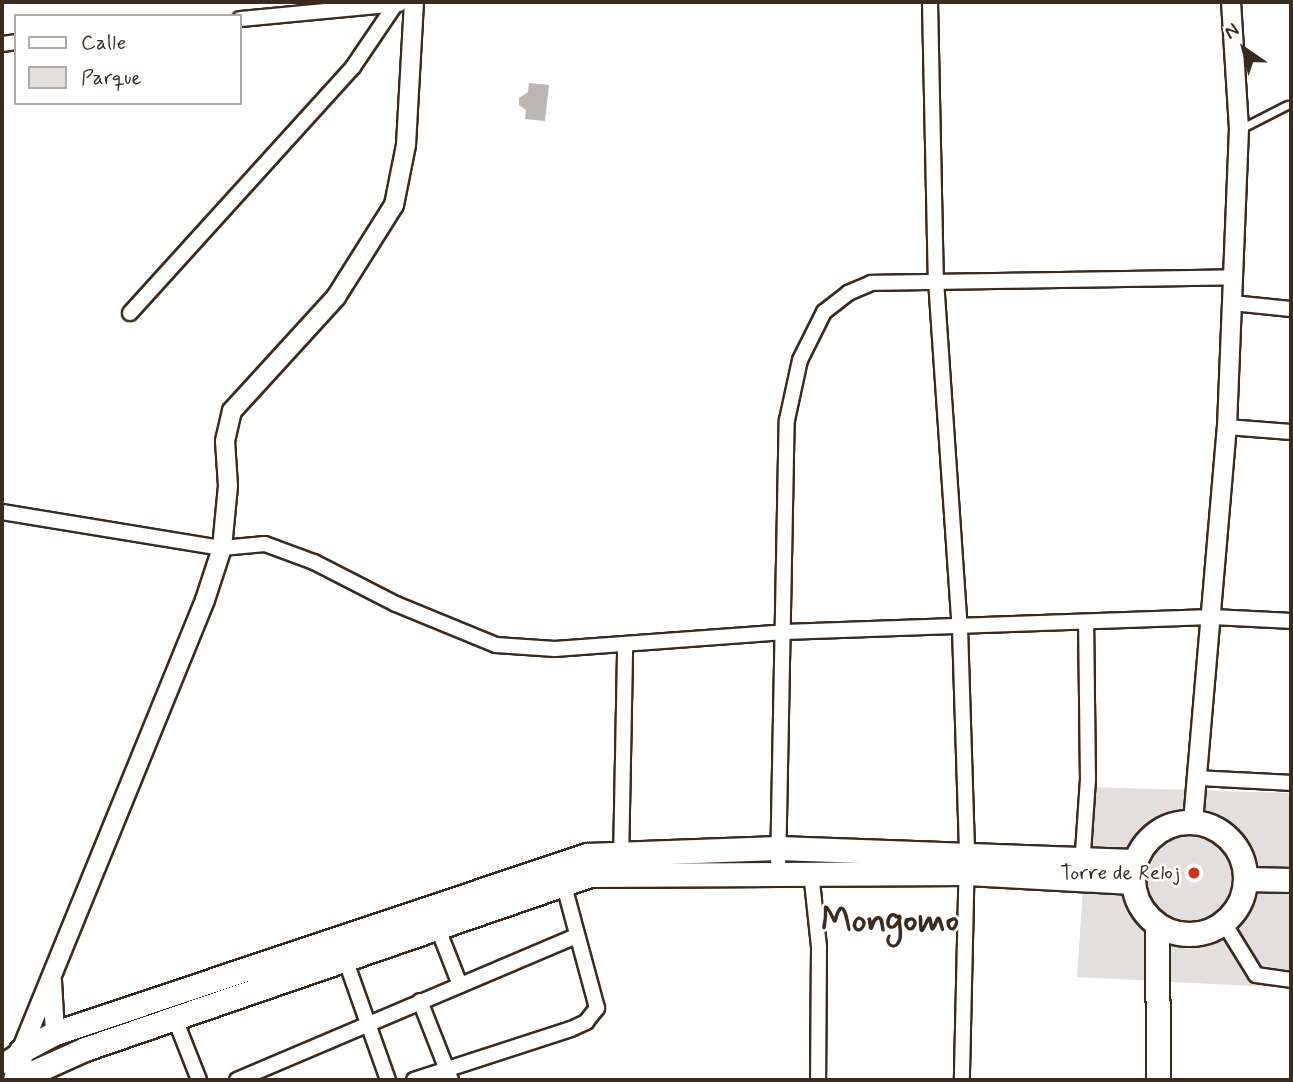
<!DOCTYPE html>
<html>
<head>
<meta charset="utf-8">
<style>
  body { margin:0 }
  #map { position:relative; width:1293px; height:1082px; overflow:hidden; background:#fff; font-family:Mynerve,sans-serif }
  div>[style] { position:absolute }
  .green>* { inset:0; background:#e2e0de }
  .water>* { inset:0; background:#bcb6b3 }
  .roads { filter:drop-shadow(2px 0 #3b2a1e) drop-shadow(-2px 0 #3b2a1e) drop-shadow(0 2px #3b2a1e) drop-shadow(0 -2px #3b2a1e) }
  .service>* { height:7px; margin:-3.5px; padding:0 3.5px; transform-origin:3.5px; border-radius:3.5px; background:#fff }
  .minor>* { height:14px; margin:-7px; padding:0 7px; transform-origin:7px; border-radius:7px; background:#fff }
  .tertiary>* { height:18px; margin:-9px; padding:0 9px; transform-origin:9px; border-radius:9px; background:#fff }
  .primary>* { height:23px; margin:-11.5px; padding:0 11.5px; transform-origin:11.5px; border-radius:11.5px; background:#fff }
  .primary>.ring { margin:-11.5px; padding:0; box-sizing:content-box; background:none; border:23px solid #fff; border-radius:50% }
  .dots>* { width:19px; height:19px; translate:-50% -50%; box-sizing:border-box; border:4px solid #fff; border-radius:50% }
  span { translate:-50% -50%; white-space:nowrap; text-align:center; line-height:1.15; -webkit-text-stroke:5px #fff; paint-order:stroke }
  .poi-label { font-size:21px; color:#3b2a1e }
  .right { translate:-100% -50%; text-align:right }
  .town-label { font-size:35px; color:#3b2a1e; font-weight:700 }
  .frame { position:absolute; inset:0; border:4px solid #3b2a1e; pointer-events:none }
  .legend { position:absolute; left:14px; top:14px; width:228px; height:91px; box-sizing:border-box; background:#fff; border:2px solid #b1aaa5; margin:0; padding:9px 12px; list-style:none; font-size:21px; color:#3b2a1e }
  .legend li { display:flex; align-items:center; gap:14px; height:35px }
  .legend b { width:35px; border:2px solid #b1aaa5 }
  .north { position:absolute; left:1209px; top:14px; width:70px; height:70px; -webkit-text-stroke:5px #fff; paint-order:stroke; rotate:325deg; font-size:19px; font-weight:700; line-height:28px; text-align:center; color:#3b2a1e }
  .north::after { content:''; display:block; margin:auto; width:24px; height:32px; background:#3b2a1e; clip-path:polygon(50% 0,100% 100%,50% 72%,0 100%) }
</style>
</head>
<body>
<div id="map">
  <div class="green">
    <div style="clip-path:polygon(1090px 787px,1291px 793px,1291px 988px,1077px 977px)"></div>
  </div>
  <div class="water">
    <div style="clip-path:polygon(529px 83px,549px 85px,545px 121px,525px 119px,526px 110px,519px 105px,519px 98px,528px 92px)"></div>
  </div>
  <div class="roads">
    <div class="service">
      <div style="left:1240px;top:129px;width:53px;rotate:-27.1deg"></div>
    </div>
    <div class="minor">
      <div style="left:930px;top:2px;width:278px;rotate:88.8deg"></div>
      <div style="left:936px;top:280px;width:349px;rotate:86.1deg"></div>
      <div style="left:960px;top:628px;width:224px;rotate:88.2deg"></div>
      <div style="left:967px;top:852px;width:228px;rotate:91.3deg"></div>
      <div style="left:240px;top:19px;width:160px;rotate:-5.4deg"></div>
      <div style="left:2px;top:44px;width:14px;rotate:-8deg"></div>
      <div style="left:1232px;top:303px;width:59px;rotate:5.8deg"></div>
      <div style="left:130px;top:313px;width:332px;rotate:-47.8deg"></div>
      <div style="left:353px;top:67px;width:75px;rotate:-55.9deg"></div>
      <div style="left:1227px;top:427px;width:64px;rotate:4.5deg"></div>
      <div style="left:2px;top:512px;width:223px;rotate:9.3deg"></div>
      <div style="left:222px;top:548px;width:43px;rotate:-5.3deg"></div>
      <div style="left:265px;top:544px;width:52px;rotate:20.2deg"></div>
      <div style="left:314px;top:562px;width:92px;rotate:27.1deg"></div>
      <div style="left:396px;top:604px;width:108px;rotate:22.3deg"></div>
      <div style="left:496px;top:645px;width:59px;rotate:3.9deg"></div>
      <div style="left:555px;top:649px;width:230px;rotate:-4.2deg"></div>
      <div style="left:784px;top:632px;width:428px;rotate:-2deg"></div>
      <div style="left:1212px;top:617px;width:79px;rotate:2.9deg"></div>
      <div style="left:1197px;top:778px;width:94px;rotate:3deg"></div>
      <div style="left:621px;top:862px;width:218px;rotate:-88.9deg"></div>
      <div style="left:1082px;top:867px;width:87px;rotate:-86.1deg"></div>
      <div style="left:1088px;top:780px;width:157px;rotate:-90.7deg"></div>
      <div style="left:778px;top:872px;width:452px;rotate:-88.9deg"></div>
      <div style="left:787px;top:420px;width:61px;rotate:-77.8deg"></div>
      <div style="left:800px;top:360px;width:54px;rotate:-63.4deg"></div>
      <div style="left:824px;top:312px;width:31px;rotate:-38deg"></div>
      <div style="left:848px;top:293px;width:25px;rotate:-23deg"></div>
      <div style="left:871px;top:283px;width:362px;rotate:-0.9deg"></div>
      <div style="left:811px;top:872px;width:75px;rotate:83.9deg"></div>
      <div style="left:819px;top:947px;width:133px;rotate:90.4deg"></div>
      <div style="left:435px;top:921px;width:69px;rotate:68.7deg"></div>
      <div style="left:1224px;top:923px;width:61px;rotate:58.4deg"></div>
      <div style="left:1256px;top:975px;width:35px;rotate:8deg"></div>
      <div style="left:343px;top:953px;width:135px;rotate:70.5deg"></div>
      <div style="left:420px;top:1001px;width:85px;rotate:68.6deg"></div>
      <div style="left:175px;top:1019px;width:66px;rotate:68.5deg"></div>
      <div style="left:237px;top:1080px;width:366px;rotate:-23deg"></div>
      <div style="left:414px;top:1080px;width:165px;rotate:-18deg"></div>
      <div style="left:571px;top:1029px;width:17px;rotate:-25deg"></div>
      <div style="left:586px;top:1022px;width:18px;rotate:-52deg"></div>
      <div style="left:597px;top:1008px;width:135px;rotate:-105.1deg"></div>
    </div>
    <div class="tertiary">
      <div style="left:1193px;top:822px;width:396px;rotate:-85.1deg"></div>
      <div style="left:1227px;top:427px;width:298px;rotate:-87.7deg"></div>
      <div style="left:1239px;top:129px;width:127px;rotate:-93.6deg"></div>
      <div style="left:52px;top:981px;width:52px;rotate:86.7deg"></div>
      <div style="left:2px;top:1064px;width:23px;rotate:-34deg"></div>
      <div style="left:21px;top:1051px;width:487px;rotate:-67.8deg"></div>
      <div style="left:205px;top:600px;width:55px;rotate:-71.9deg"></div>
      <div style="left:222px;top:548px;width:62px;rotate:-84.5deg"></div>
      <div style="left:228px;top:486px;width:45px;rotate:-93.8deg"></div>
      <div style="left:225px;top:441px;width:31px;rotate:-77deg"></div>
      <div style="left:232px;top:411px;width:154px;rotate:-47.6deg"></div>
      <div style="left:336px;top:297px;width:109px;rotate:-57.8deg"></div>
      <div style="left:394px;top:205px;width:61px;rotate:-78.7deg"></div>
      <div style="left:406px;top:145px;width:143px;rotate:-86.8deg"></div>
    </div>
    <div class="primary">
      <div class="ring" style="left:1133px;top:822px;width:89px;height:89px"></div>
      <div style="left:1246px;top:879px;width:45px;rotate:1.3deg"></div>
      <div style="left:1157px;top:926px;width:154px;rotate:89.6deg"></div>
      <div style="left:15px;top:1080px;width:30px;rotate:-78deg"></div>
      <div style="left:21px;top:1051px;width:38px;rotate:-28deg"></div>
      <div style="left:55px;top:1033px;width:561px;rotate:-18.5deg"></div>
      <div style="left:587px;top:855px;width:191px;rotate:-2.1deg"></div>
      <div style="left:778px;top:848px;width:357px;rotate:2.1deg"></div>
      <div style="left:16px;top:1080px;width:76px;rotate:-24.2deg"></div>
      <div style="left:85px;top:1049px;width:534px;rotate:-19.01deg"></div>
      <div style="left:590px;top:875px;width:377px;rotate:-0.3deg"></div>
      <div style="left:967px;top:873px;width:165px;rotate:3.1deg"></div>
    </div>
  </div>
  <div class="dots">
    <div style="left:1194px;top:873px;background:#c8321e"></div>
  </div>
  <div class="poi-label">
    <span class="right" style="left:1180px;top:873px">Torre de Reloj</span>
  </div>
  <div class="town-label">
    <span style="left:890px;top:921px">Mongomo</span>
  </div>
  <div class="frame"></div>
  <ul class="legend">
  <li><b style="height:9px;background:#fff"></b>Calle</li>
  <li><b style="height:19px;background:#e2e0de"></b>Parque</li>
  </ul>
  <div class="north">N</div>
</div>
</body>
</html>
